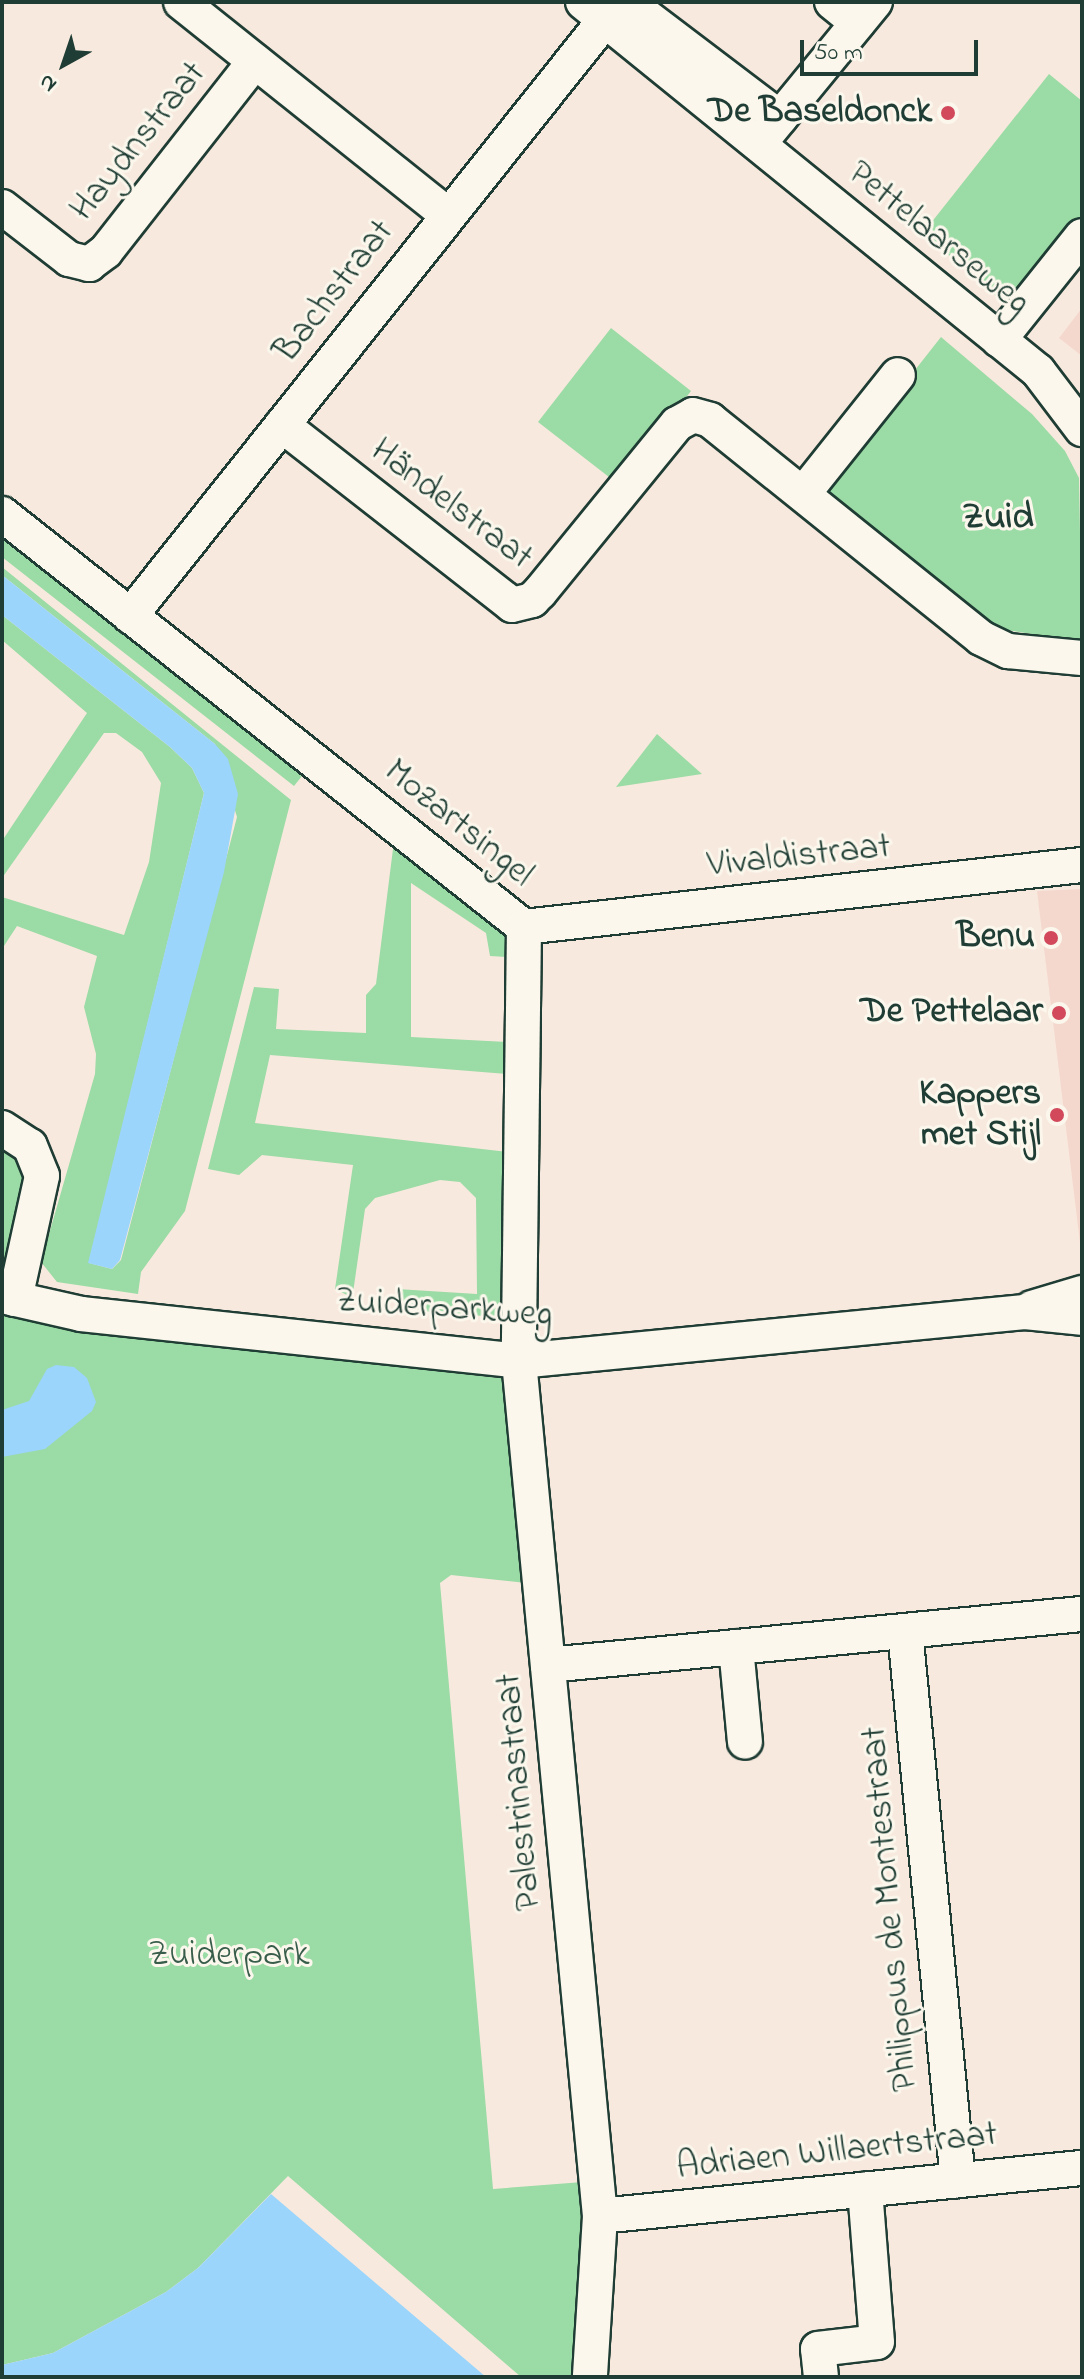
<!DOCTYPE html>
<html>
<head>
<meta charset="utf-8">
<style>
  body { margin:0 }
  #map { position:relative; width:1084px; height:2379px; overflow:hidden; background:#f8e9de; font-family:"Indie Flower",sans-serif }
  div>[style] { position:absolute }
  .built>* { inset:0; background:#f4d8ce }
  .green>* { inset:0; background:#9bdba5 }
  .water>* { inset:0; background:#9bd5fb }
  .roads { filter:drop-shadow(2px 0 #1f3d34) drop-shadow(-2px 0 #1f3d34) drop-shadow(0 2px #1f3d34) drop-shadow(0 -2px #1f3d34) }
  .minor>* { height:34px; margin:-17px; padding:0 17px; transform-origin:17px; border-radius:17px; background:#fbf7ec }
  .dots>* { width:22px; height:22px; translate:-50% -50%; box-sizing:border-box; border:4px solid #fbf7ec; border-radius:50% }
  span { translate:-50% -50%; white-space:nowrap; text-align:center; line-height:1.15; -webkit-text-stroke:6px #fbf7ec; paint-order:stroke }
  .poi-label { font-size:36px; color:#1f3d34; font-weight:700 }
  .right { translate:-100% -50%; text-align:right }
  .street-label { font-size:36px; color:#1f3d34 }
  .park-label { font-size:36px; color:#385d4b }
  .neighbourhood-label { font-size:38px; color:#1f3d34; font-weight:700 }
  .frame { position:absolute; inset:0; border:4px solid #1f3d34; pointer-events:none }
  .north { position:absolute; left:24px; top:24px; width:80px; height:80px; -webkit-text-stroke:6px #fbf7ec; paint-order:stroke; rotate:220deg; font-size:22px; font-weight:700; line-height:32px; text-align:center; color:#1f3d34 }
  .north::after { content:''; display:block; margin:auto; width:28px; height:36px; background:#1f3d34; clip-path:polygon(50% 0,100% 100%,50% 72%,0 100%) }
  .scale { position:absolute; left:800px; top:40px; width:178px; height:36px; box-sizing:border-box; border:4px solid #1f3d34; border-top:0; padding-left:10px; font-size:24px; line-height:28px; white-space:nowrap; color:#1f3d34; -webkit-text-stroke:6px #fbf7ec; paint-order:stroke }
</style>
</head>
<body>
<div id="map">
  <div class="built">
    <div style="clip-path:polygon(1082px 308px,1082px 356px,1059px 338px)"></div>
    <div style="clip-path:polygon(1082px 889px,1082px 1259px,1037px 891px)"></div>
  </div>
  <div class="green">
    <div style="clip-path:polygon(1049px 74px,1082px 101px,1082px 222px,1011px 309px,923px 233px)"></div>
    <div style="clip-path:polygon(611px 328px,691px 391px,618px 484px,538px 422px)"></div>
    <div style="clip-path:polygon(941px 337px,1032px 414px,1065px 451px,1079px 478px,1082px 642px,995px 628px,823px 487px)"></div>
    <div style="clip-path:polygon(2px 531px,306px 771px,294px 786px,2px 557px)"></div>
    <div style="clip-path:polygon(2px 567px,291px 800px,185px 1211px,141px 1272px,138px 1294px,57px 1282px,41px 1262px,95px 1074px,96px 1054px,84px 1007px,97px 956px,17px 926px,2px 949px,2px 897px,124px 935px,149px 862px,161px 783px,142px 752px,116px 733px,104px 733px,2px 878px,2px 841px,87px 713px,2px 640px,2px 615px,170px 747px,192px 768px,204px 793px,89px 1263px,112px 1269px,121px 1260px,237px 817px,215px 744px,2px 575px)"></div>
    <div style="clip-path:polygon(657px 734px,702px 774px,616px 787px)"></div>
    <div style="clip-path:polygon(395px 833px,507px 918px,507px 957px,490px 956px,486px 933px,411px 883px,411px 1037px,507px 1042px,507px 1074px,270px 1055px,255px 1123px,508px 1152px,508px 1318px,396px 1309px,397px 1289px,477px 1294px,476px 1198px,460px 1182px,440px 1180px,375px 1198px,365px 1209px,353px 1293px,347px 1295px,335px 1289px,353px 1165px,262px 1155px,239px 1175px,208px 1169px,254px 987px,279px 989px,276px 1029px,366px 1033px,366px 995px,376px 984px)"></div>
    <div style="clip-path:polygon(2px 1141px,19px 1152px,27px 1176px,2px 1290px)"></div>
    <div style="clip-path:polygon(2px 1312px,123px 1337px,509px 1379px,526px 1583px,451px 1575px,440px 1583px,493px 2189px,583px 2182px,586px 2233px,578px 2377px,521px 2377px,288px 2176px,198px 2268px,166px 2292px,53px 2353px,2px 2365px)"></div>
  </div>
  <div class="water">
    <div style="clip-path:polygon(2px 575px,215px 744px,228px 759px,238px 794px,224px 872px,120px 1260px,112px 1269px,88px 1263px,204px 793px,192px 768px,170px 747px,2px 615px)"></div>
    <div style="clip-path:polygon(56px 1365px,74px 1367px,87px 1378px,96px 1402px,92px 1411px,45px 1449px,2px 1457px,2px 1410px,29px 1401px,47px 1369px)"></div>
    <div style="clip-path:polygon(271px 2194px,486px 2377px,2px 2377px,2px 2365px,53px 2353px,166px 2292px,198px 2268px)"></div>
  </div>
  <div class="roads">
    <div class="minor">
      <div style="left:181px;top:2px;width:342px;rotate:38.6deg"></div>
      <div style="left:583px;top:2px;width:586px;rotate:39.04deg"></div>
      <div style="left:1038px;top:371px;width:73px;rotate:52.8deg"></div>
      <div style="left:627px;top:2px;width:192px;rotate:37.2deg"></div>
      <div style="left:832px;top:2px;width:33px;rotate:39deg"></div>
      <div style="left:766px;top:135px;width:172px;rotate:-50.7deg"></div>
      <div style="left:2px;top:207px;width:85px;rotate:37.8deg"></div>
      <div style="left:69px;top:259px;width:21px;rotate:14deg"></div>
      <div style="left:89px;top:264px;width:21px;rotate:-37deg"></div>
      <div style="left:106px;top:251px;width:241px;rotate:-51.9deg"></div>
      <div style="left:999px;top:340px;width:133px;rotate:-51.4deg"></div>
      <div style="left:282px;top:425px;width:292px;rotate:38deg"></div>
      <div style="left:512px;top:605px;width:21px;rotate:-14deg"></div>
      <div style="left:532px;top:600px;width:11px;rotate:-45deg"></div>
      <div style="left:540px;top:592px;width:217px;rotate:-50.8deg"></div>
      <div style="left:677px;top:424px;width:18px;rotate:-29deg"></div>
      <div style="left:693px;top:415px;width:18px;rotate:16deg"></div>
      <div style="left:710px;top:420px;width:348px;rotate:38.8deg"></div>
      <div style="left:981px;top:638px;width:30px;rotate:26deg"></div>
      <div style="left:1008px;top:651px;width:74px;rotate:5.4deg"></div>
      <div style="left:803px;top:494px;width:152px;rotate:-51.4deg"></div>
      <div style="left:2px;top:514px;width:666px;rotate:38.35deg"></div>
      <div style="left:524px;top:927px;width:434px;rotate:90.7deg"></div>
      <div style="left:519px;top:1361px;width:859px;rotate:84.59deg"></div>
      <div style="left:600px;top:2216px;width:161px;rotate:93.6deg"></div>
      <div style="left:130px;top:616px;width:762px;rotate:-51.45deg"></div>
      <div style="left:524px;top:927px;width:561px;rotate:-6.34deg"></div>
      <div style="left:2px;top:1128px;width:33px;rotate:33deg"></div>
      <div style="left:30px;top:1146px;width:32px;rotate:68deg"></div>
      <div style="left:42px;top:1176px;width:126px;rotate:102.4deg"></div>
      <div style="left:2px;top:1296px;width:81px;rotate:12.8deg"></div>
      <div style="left:81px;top:1314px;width:441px;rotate:6.1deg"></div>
      <div style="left:519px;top:1361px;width:508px;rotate:-5.53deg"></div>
      <div style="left:1025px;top:1312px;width:57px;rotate:6deg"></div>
      <div style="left:1032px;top:1308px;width:52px;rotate:-16.7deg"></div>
      <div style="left:905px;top:1631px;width:552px;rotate:84.49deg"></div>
      <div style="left:736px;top:1647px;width:95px;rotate:84.6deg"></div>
      <div style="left:548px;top:1665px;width:536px;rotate:-5.46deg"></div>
      <div style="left:600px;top:2216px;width:484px;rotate:-5.7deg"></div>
      <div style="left:821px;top:2377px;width:28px;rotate:-96deg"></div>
      <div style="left:818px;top:2349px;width:59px;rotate:-6.8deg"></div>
      <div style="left:877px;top:2342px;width:153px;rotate:-94.5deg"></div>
    </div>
  </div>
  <div class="dots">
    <div style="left:948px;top:113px;background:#d1495b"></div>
    <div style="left:1051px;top:938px;background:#d1495b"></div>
    <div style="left:1059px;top:1013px;background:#d1495b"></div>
    <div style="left:1057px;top:1115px;background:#d1495b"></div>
  </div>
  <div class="poi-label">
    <span class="right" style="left:932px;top:113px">De Baseldonck</span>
    <span class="right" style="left:1035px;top:938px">Benu</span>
    <span class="right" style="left:1043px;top:1013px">De Pettelaar</span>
    <span class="right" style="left:1041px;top:1115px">Kappers<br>met Stijl</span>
  </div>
  <div class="street-label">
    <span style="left:139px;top:142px;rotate:-51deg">Haydnstraat</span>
    <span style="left:938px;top:239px;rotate:39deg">Pettelaarseweg</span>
    <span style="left:335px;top:292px;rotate:-52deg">Bachstraat</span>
    <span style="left:451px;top:505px;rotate:37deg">Händelstraat</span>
    <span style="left:458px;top:824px;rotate:39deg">Mozartsingel</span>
    <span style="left:799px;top:857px;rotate:-6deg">Vivaldistraat</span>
    <span style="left:444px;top:1309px;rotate:4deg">Zuiderparkweg</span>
    <span style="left:520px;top:1792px;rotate:-95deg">Palestrinastraat</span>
    <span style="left:891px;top:1909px;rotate:-95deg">Philippus de Montestraat</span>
    <span style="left:837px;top:2152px;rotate:-6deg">Adriaen Willaertstraat</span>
  </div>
  <div class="park-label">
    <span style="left:229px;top:1956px">Zuiderpark</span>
  </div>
  <div class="neighbourhood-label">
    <span style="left:998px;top:519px">Zuid</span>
  </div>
  <div class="frame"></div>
  <div class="north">N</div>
  <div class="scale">50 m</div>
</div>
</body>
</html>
